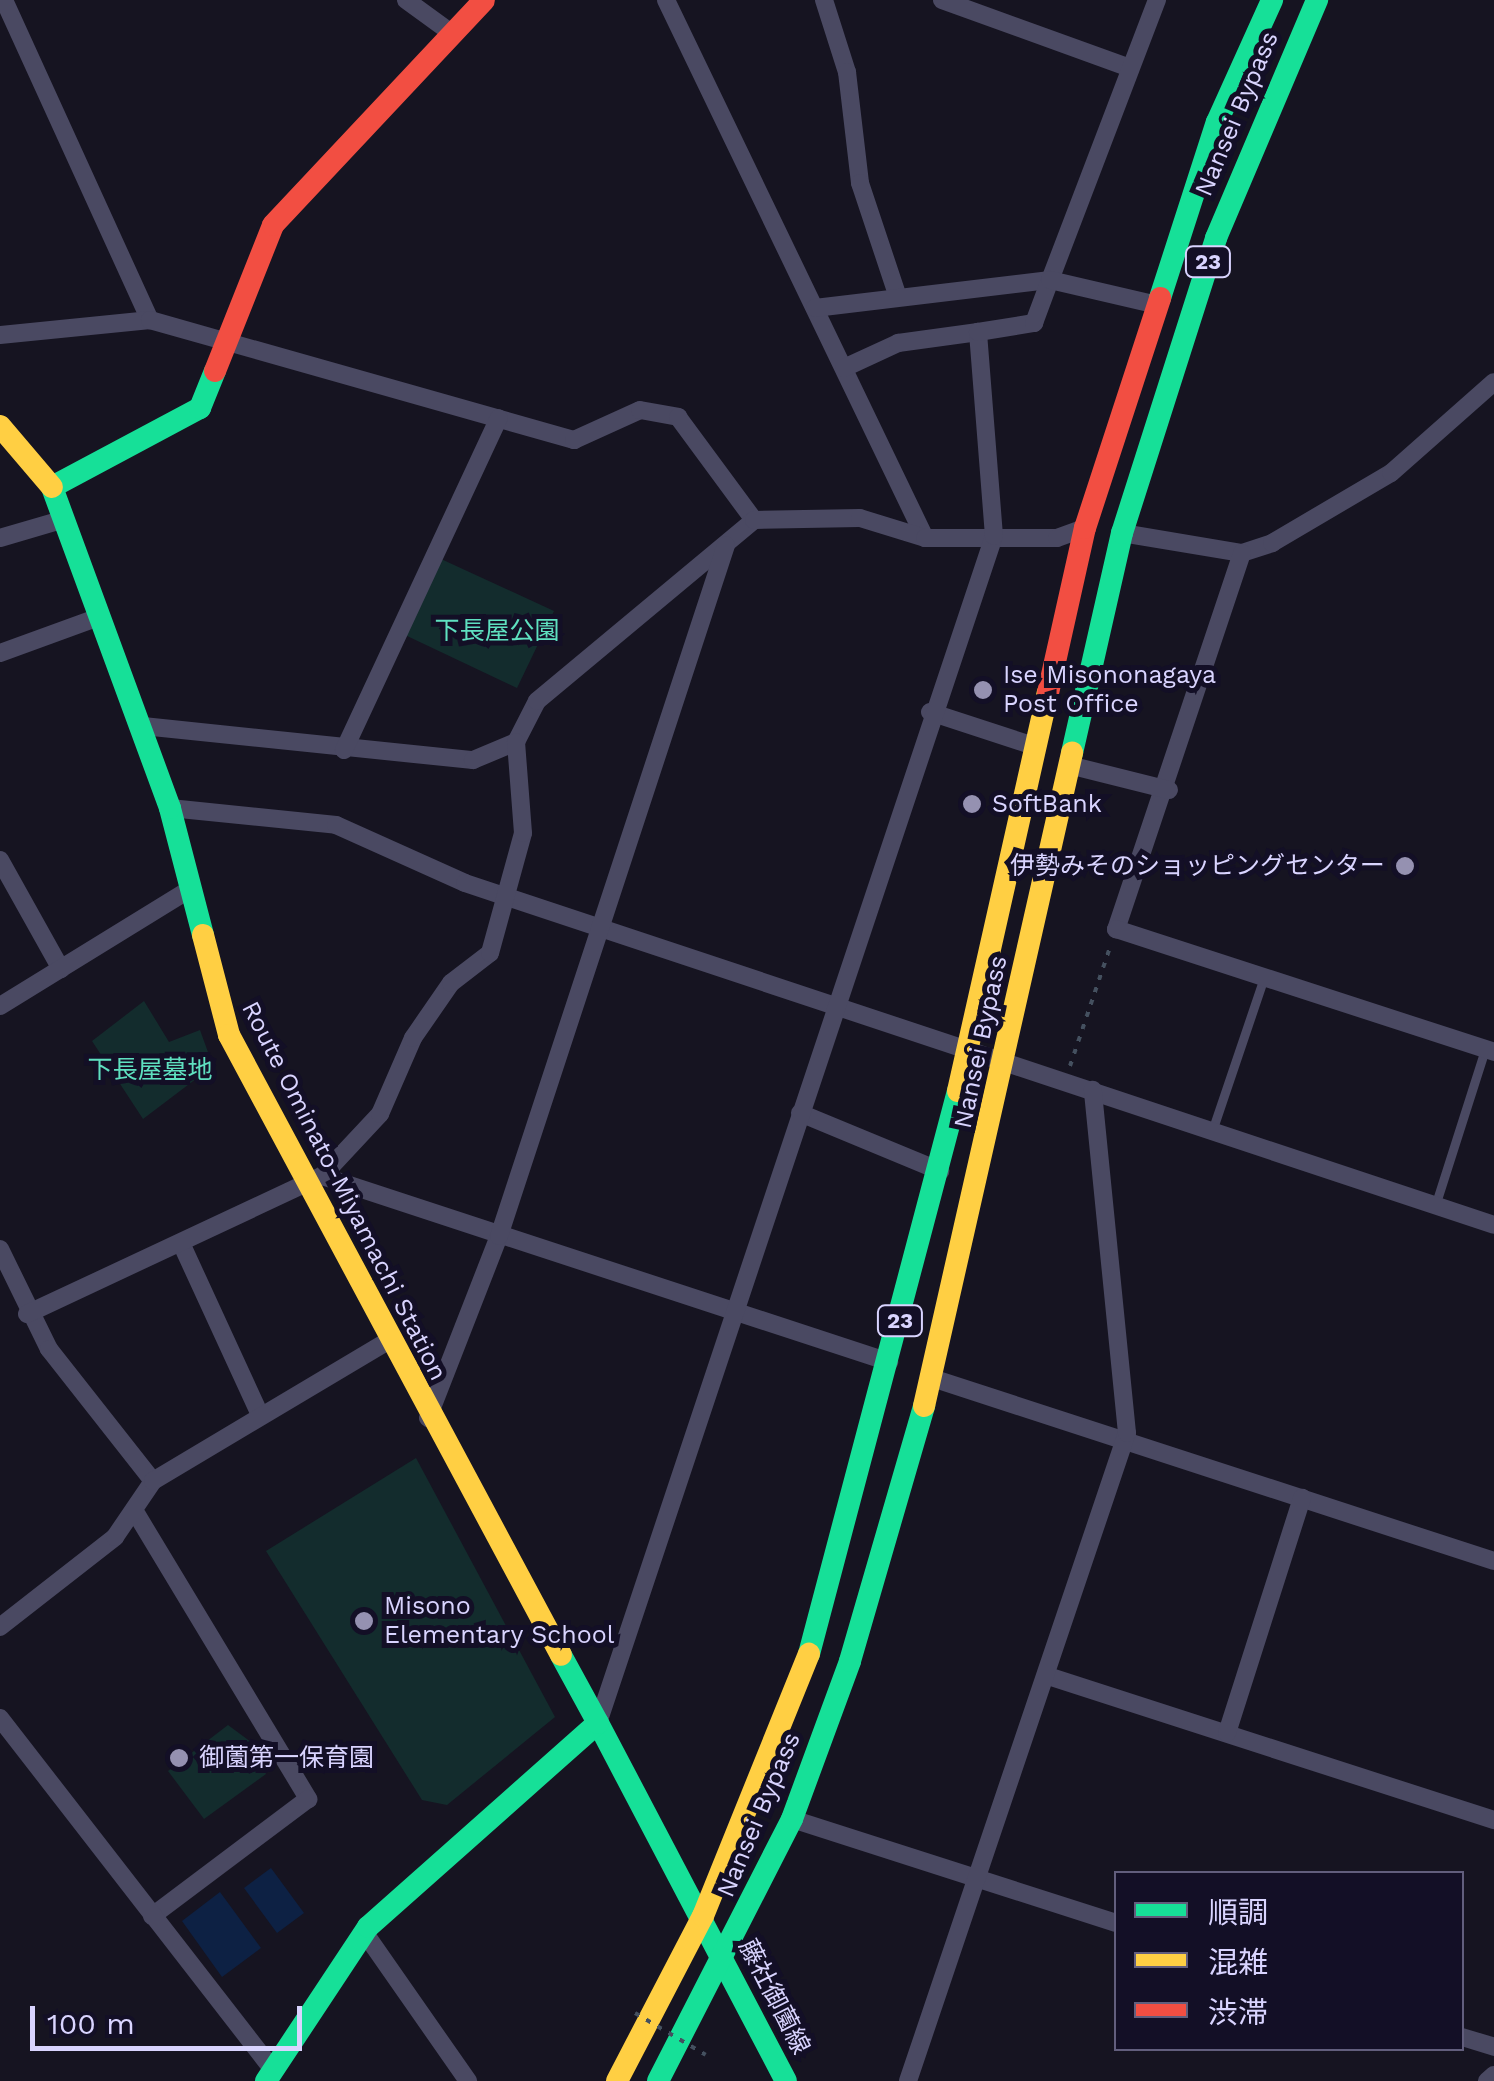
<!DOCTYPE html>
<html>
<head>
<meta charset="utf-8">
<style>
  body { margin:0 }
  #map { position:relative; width:1494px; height:2081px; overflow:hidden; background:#161421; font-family:"Work Sans","Noto Sans JP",sans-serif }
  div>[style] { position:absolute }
  .green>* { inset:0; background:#132c2d }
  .water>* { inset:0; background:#0d2144 }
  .path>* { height:4px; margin-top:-2px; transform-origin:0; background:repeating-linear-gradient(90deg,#44505f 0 5px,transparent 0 13px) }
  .lane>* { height:9px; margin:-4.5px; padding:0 4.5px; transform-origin:4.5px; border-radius:4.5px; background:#4a4962 }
  .street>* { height:18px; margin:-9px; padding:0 9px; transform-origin:9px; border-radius:9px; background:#4a4962 }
  .fast>* { height:22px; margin:-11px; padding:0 11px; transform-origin:11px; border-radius:11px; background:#16e098 }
  .slow>* { height:22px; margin:-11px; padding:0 11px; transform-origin:11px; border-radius:11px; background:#ffcf43 }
  .jam>* { height:22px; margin:-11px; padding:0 11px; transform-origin:11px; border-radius:11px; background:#f24e42 }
  .path-bridge>* { height:4px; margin-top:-2px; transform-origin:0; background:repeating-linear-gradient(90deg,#44505f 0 5px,transparent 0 13px) }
  .dots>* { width:28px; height:28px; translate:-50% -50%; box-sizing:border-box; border:5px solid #130f26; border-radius:50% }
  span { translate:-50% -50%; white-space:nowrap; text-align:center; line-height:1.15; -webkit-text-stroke:10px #130f26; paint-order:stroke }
  .shield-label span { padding:2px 8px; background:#130f26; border:2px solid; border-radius:8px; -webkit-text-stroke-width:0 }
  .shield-label { font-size:22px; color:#d9d4ff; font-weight:700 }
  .street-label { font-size:25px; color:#d9d4ff }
  .park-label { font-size:25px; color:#5fe0c0 }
  .poi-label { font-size:25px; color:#d9d4ff }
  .left { translate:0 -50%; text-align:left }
  .right { translate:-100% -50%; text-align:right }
  .legend { position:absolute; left:1114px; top:1871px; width:350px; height:180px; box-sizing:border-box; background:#130f26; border:2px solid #625e7d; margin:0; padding:12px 18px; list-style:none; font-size:30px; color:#d9d4ff }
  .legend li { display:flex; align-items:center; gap:20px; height:50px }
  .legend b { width:50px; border:2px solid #625e7d }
  .scale { position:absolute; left:30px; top:2006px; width:272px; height:45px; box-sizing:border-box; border:5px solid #d9d4ff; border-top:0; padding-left:12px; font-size:30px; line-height:35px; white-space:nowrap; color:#d9d4ff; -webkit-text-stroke:8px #130f26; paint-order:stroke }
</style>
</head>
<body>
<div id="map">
  <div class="green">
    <div style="clip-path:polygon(441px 559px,554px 611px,517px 688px,405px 635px)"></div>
    <div style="clip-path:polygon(144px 1001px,169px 1042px,200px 1030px,213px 1066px,143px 1119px,92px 1041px)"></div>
    <div style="clip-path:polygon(416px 1458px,555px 1717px,447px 1805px,422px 1800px,266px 1551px)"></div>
    <div style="clip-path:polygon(228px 1725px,251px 1742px,266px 1774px,204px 1819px,168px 1771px)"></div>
  </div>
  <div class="water">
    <div style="clip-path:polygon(271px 1868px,304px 1913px,277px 1933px,244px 1888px)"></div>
    <div style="clip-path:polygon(220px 1892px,261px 1948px,222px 1977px,182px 1921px)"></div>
  </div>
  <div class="path">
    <div style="left:1070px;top:1066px;width:126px;rotate:-71.4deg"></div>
  </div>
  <div class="lane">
    <div style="left:1212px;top:1131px;width:163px;rotate:-71.3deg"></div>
    <div style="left:1435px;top:1206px;width:165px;rotate:-72.3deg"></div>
  </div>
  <div class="street">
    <div style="left:4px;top:0;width:352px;rotate:65.5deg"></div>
    <div style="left:406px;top:0;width:54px;rotate:36deg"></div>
    <div style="left:666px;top:0;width:597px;rotate:64.29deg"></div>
    <div style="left:824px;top:0;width:76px;rotate:72.3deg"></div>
    <div style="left:847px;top:72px;width:112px;rotate:83.3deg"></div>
    <div style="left:860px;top:183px;width:120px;rotate:71.6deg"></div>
    <div style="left:942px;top:0;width:200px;rotate:19.9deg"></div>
    <div style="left:815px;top:308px;width:237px;rotate:-6.8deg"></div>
    <div style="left:1050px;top:280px;width:300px;rotate:-69.1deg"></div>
    <div style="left:0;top:335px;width:151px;rotate:-5.7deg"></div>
    <div style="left:150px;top:320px;width:441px;rotate:15.8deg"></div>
    <div style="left:574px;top:440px;width:72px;rotate:-24.4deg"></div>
    <div style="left:640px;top:410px;width:39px;rotate:10deg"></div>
    <div style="left:678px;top:417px;width:128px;rotate:53.6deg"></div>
    <div style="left:844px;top:368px;width:60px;rotate:-24.8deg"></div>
    <div style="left:898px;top:343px;width:81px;rotate:-7.8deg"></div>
    <div style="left:1122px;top:533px;width:122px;rotate:9.5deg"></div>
    <div style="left:1242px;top:553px;width:32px;rotate:-18deg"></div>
    <div style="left:1272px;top:543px;width:138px;rotate:-30.5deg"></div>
    <div style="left:1391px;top:473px;width:137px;rotate:-41.5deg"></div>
    <div style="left:0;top:538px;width:68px;rotate:-16.3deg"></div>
    <div style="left:1242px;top:553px;width:397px;rotate:108.5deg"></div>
    <div style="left:1116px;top:929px;width:398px;rotate:18deg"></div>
    <div style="left:0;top:653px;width:105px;rotate:-20deg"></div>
    <div style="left:930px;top:712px;width:109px;rotate:18.1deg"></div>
    <div style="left:143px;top:726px;width:332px;rotate:5.9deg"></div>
    <div style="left:473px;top:760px;width:47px;rotate:-22.7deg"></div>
    <div style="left:516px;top:742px;width:46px;rotate:-62.9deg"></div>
    <div style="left:537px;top:701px;width:283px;rotate:-39.8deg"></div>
    <div style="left:754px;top:520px;width:106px;rotate:-1.1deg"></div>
    <div style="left:860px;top:518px;width:68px;rotate:17.1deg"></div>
    <div style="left:925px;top:538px;width:132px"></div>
    <div style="left:1057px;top:538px;width:30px;rotate:-20deg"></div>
    <div style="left:344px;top:750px;width:366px;rotate:-65deg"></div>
    <div style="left:1069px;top:765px;width:103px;rotate:14deg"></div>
    <div style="left:170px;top:808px;width:167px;rotate:5.8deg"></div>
    <div style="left:336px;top:825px;width:141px;rotate:24.2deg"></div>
    <div style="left:465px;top:883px;width:1084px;rotate:18.38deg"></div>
    <div style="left:0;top:860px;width:125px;rotate:60.8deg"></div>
    <div style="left:0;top:1006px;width:223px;rotate:-31.6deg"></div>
    <div style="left:800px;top:1113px;width:152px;rotate:22.5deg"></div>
    <div style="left:322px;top:1176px;width:85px;rotate:-46.9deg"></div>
    <div style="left:380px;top:1114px;width:83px;rotate:-66.5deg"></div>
    <div style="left:413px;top:1038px;width:67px;rotate:-55.4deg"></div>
    <div style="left:451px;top:983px;width:49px;rotate:-37.6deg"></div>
    <div style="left:490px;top:953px;width:124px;rotate:-74.6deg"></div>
    <div style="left:523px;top:833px;width:91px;rotate:-94.4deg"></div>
    <div style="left:181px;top:1243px;width:189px;rotate:65.3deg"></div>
    <div style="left:0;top:1249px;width:111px;rotate:63.9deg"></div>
    <div style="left:49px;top:1349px;width:168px;rotate:51.8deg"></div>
    <div style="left:27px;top:1314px;width:326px;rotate:-25.1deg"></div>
    <div style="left:322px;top:1176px;width:597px;rotate:18.16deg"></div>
    <div style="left:932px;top:1378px;width:591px;rotate:18.04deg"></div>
    <div style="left:428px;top:1418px;width:195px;rotate:-68.7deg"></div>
    <div style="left:499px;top:1236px;width:727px;rotate:-71.81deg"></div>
    <div style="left:137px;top:1515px;width:332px;rotate:58.9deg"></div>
    <div style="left:308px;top:1799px;width:195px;rotate:143.1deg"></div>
    <div style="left:0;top:1627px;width:146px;rotate:-38deg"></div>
    <div style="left:115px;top:1537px;width:68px;rotate:-55.8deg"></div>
    <div style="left:153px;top:1481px;width:274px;rotate:-30.8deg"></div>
    <div style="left:1048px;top:1676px;width:469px;rotate:17.9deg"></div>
    <div style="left:0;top:1718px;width:445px;rotate:52.2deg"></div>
    <div style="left:598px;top:1723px;width:1251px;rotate:-71.55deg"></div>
    <div style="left:994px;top:536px;width:205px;rotate:-94.5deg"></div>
    <div style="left:978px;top:332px;width:57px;rotate:-9.1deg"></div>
    <div style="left:1034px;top:323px;width:46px;rotate:-69.6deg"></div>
    <div style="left:1050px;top:280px;width:106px;rotate:13.1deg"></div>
    <div style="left:1227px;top:1733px;width:247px;rotate:-72.3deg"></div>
    <div style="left:792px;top:1819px;width:340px;rotate:17.8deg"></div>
    <div style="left:364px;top:1932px;width:182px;rotate:55.1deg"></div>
    <div style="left:1462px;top:2037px;width:34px;rotate:17deg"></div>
    <div style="left:908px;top:2081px;width:684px;rotate:-71.33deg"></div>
    <div style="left:1127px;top:1433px;width:345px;rotate:-95.7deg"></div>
    <div style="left:1487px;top:2081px;width:9px;rotate:-41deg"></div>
  </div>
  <div class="fast">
    <div style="left:1160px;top:298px;width:185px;rotate:-72.1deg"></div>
    <div style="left:1217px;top:122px;width:134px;rotate:-65.7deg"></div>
    <div style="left:1072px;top:753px;width:226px;rotate:-77.2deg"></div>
    <div style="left:1122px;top:533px;width:310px;rotate:-72.3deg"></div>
    <div style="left:1216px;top:238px;width:259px;rotate:-67deg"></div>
    <div style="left:203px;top:935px;width:131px;rotate:-104.6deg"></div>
    <div style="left:170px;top:808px;width:342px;rotate:-110.2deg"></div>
    <div style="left:52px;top:487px;width:168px;rotate:-28.1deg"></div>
    <div style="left:200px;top:408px;width:40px;rotate:-68deg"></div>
    <div style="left:809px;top:1654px;width:582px;rotate:-75.18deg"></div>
    <div style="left:598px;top:1723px;width:404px;rotate:62.3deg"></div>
    <div style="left:266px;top:2081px;width:185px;rotate:-56.5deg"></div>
    <div style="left:368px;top:1927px;width:307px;rotate:-41.6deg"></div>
    <div style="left:598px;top:1723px;width:77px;rotate:-118.6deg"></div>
    <div style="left:658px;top:2081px;width:294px;rotate:-62.9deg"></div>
    <div style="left:792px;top:1819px;width:168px;rotate:-69.8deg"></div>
    <div style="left:850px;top:1661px;width:266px;rotate:-73.8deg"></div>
  </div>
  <div class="slow">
    <div style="left:0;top:426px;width:80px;rotate:49.6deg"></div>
    <div style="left:203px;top:935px;width:103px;rotate:75.4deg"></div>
    <div style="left:229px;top:1035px;width:703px;rotate:61.83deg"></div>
    <div style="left:958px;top:1091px;width:408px;rotate:-77.3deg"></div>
    <div style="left:924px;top:1406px;width:670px;rotate:-77.23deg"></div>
    <div style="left:617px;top:2081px;width:186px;rotate:-62.5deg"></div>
    <div style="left:703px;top:1916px;width:283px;rotate:-68deg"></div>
  </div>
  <div class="jam">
    <div style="left:215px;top:371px;width:157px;rotate:-68.3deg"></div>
    <div style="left:273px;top:225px;width:308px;rotate:-46.8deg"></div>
    <div style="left:1048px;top:693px;width:169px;rotate:-77.4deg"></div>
    <div style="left:1085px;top:528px;width:242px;rotate:-71.9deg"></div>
  </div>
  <div class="path-bridge">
    <div style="left:635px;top:2013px;width:82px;rotate:30.6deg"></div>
  </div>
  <div class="dots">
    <div style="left:983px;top:690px;background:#9591b1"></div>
    <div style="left:972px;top:804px;background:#9591b1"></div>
    <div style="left:1405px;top:866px;background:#9591b1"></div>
    <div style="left:364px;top:1621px;background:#9591b1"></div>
    <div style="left:179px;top:1758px;background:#9591b1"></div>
  </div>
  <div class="shield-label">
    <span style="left:1208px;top:262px">23</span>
    <span style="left:900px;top:1321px">23</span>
  </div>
  <div class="street-label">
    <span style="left:1237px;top:114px;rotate:-67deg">Nansei Bypass</span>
    <span style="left:981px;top:1042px;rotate:-78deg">Nansei Bypass</span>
    <span style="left:344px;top:1191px;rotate:63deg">Route Ominato-Miyamachi Station</span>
    <span style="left:759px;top:1815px;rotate:-67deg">Nansei Bypass</span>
    <span style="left:774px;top:1997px;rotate:63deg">藤社御薗線</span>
  </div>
  <div class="park-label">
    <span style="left:497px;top:631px">下長屋公園</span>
    <span style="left:150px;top:1070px">下長屋墓地</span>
  </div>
  <div class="poi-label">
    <span class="left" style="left:1003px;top:690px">Ise Misononagaya<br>Post Office</span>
    <span class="left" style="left:992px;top:804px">SoftBank</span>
    <span class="right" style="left:1385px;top:866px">伊勢みそのショッピングセンター</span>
    <span class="left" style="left:384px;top:1621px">Misono<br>Elementary School</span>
    <span class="left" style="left:199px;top:1758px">御薗第一保育園</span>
  </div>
  <ul class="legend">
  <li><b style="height:12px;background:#16e098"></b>順調</li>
  <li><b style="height:12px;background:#ffcf43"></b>混雑</li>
  <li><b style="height:12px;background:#f24e42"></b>渋滞</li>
  </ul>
  <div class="scale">100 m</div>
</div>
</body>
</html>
